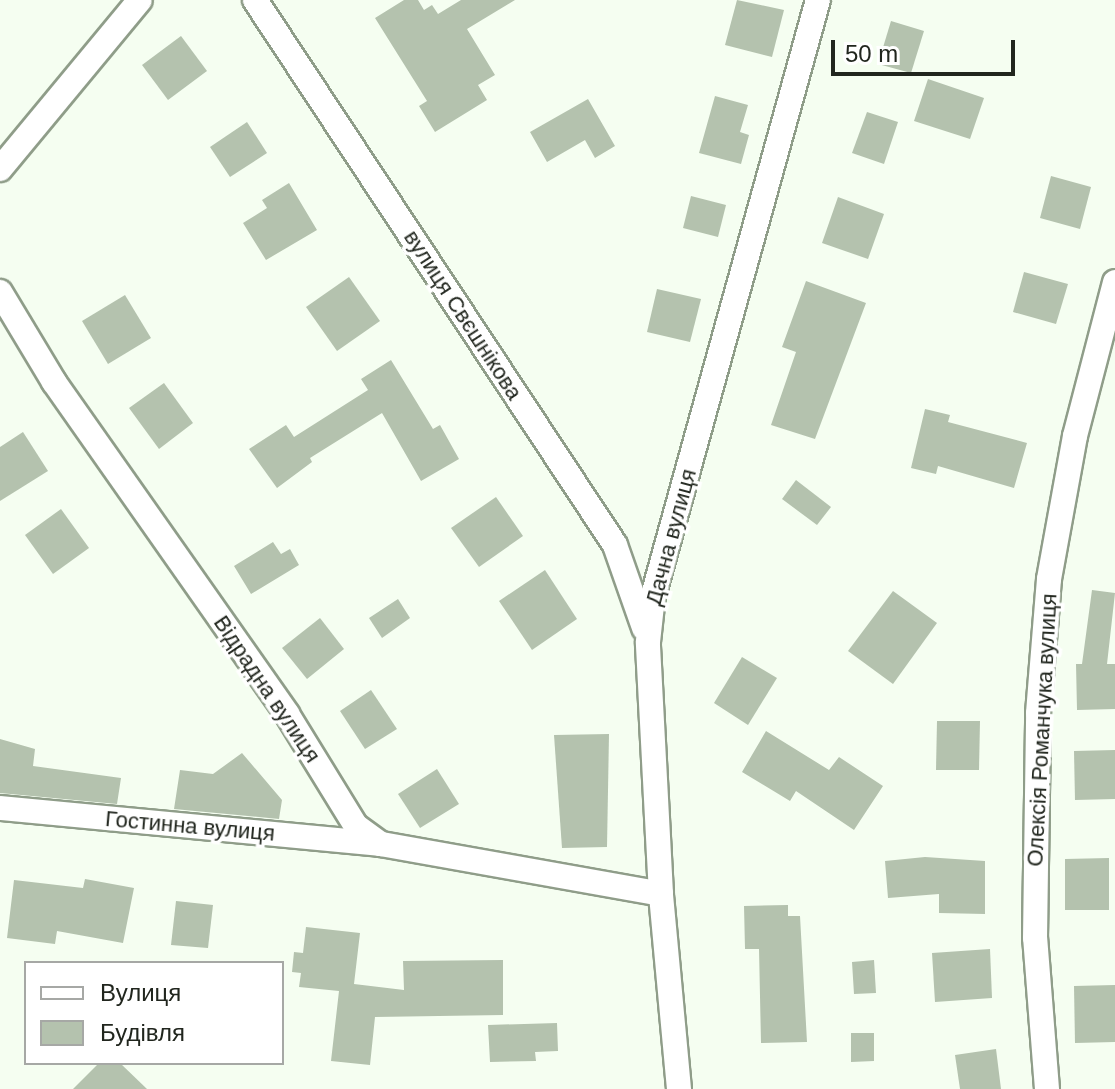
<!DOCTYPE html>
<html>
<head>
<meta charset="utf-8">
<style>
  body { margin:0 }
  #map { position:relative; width:1115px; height:1089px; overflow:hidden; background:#f5fef1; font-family:Helvetica,sans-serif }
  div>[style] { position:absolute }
  .building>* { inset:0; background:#b4c2ae }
  .roads { filter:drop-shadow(2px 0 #8f9d89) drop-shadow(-2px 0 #8f9d89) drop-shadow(0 2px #8f9d89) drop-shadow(0 -2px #8f9d89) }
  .street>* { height:24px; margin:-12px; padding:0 12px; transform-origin:12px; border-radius:12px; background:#fff }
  span { translate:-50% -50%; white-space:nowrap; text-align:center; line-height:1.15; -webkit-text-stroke:7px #fff; paint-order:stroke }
  .street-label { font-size:22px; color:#21261e }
  .legend { position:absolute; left:24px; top:961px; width:260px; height:104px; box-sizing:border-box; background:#fff; border:2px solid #a6a8a5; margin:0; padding:10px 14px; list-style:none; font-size:24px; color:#21261e }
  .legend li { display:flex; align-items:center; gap:16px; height:40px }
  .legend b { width:40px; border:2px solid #a6a8a5 }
  .scale { position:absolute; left:831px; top:40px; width:184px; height:36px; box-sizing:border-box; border:4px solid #21261e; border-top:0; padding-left:10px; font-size:24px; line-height:28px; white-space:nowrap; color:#21261e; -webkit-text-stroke:6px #fff; paint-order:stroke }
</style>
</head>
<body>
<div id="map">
  <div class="building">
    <div style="clip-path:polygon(404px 0,418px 0,424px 10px,432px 5px,438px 14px,461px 0,515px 0,467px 29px,495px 75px,478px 85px,487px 100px,435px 132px,419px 106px,427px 101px,375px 18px)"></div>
    <div style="clip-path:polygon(737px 0,784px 10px,772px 57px,725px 45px)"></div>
    <div style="clip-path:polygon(891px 21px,924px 31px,911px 73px,878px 64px)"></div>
    <div style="clip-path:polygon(181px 36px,207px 71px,168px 100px,142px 65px)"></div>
    <div style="clip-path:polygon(928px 79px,984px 98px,970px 139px,914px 121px)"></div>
    <div style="clip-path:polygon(715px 96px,748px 105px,740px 132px,749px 135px,741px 164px,699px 153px)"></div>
    <div style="clip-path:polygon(588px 99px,615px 146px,595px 158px,585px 140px,547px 162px,530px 132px)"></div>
    <div style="clip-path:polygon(867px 112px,898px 122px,884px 164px,852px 153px)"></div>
    <div style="clip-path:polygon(247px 122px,267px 153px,230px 177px,210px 147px)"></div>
    <div style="clip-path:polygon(1051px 176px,1091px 187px,1080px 229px,1040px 218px)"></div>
    <div style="clip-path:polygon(289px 183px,317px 230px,266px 260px,243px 223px,267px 208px,262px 200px)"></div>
    <div style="clip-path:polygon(691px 196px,726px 205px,718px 237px,683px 228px)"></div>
    <div style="clip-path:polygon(838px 197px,884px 214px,868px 259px,822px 243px)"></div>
    <div style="clip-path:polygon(1024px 272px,1068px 284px,1056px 324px,1013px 312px)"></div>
    <div style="clip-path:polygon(349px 277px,380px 321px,337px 351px,306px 307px)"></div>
    <div style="clip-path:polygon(806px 281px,866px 303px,815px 439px,771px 425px,796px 352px,782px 347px)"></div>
    <div style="clip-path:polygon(657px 289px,701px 299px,690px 342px,647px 332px)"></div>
    <div style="clip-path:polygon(125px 295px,151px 338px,108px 364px,82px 321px)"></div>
    <div style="clip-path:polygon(391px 360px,433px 429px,440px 425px,459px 459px,421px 481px,382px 413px,310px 458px,312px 462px,277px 488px,249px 449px,286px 425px,294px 437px,368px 390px,361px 379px)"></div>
    <div style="clip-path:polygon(164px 383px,193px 423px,159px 449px,129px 408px)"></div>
    <div style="clip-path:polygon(925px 409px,950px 415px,948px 422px,1027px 443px,1014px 488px,938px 466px,936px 474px,911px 468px)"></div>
    <div style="clip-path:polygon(23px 432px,48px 471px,0 501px,0 447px)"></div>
    <div style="clip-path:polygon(796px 480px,831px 507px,817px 525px,782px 499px)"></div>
    <div style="clip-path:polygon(496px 497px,523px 536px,479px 567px,451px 528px)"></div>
    <div style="clip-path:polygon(61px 509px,89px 548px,53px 574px,25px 535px)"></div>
    <div style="clip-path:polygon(273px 542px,281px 554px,290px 549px,299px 565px,251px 594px,234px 566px)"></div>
    <div style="clip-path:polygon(545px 570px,577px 619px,532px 650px,499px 601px)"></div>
    <div style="clip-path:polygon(1092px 590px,1115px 593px,1107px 664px,1115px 664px,1115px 709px,1077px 710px,1076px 664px,1082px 664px)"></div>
    <div style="clip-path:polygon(893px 591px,937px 623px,893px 684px,848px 651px)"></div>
    <div style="clip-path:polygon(398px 599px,410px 618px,382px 638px,369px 618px)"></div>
    <div style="clip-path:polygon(320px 618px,344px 649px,307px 679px,282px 648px)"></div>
    <div style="clip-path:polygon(742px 657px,777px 678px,748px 725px,714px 703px)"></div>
    <div style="clip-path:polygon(371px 690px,397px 729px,365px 749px,340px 711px)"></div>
    <div style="clip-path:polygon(937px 721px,980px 721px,979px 770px,936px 770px)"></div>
    <div style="clip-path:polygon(766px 731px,829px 770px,839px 757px,883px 786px,854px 830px,796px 791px,790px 801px,742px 772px)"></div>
    <div style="clip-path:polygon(609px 734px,607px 847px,562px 848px,554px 735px)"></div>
    <div style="clip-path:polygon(0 739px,35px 749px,33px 766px,121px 778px,117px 804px,0 793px)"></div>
    <div style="clip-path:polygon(1115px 750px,1115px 799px,1075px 800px,1074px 751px)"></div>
    <div style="clip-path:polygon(242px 753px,282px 800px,279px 819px,174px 809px,180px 770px,213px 774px)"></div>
    <div style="clip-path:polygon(437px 769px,459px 804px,420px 828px,398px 794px)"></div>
    <div style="clip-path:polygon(925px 857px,985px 861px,985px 914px,939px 913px,939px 894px,888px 898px,885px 861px)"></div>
    <div style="clip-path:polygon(1109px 858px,1109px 910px,1065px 910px,1065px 859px)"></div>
    <div style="clip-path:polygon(85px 879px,134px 888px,123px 943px,57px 931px,55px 944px,7px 938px,14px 880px,83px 888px)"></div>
    <div style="clip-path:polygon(176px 901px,213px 905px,208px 948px,171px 945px)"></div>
    <div style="clip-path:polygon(788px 905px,788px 916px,800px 916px,807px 1042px,761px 1043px,759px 949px,745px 949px,744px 906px)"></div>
    <div style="clip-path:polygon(306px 927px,360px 933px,354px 984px,404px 990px,403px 961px,503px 960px,503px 1015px,375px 1017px,370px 1065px,331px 1061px,339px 991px,299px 987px,301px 973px,292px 972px,294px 952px,303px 953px)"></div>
    <div style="clip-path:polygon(990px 949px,992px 998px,935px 1002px,932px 953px)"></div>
    <div style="clip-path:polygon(874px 960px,876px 993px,854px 994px,852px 962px)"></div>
    <div style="clip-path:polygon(1115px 985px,1115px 1042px,1075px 1043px,1074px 986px)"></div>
    <div style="clip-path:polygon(557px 1023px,558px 1051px,535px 1052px,536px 1061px,490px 1062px,488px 1025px)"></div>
    <div style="clip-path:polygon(851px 1033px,874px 1033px,874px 1061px,851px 1062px)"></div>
    <div style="clip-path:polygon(996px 1049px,1001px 1089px,960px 1089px,955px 1055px)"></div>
    <div style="clip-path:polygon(99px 1063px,120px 1063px,147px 1089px,73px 1089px)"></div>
  </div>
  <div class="roads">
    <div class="street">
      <div style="left:255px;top:0;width:653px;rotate:56.55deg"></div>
      <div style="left:615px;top:545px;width:88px;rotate:70.7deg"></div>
      <div style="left:0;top:169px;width:219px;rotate:-50.4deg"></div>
      <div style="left:0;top:292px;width:105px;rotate:59deg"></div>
      <div style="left:54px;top:382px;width:406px;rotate:54.9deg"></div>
      <div style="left:287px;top:714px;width:132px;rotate:58.4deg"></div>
      <div style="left:356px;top:826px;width:31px;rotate:36deg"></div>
      <div style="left:381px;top:844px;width:284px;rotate:10.1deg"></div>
      <div style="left:0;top:808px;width:382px;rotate:5.4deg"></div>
      <div style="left:679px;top:1089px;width:196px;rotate:-95.3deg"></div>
      <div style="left:661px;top:894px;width:252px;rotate:-93deg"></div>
      <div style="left:648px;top:642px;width:46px;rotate:-83.8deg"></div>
      <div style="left:653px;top:596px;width:618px;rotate:-74.53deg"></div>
      <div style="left:1047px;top:1089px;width:151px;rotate:-94.5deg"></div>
      <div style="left:1035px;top:938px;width:225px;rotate:-89.2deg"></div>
      <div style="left:1038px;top:713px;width:134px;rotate:-85.3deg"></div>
      <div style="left:1049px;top:579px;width:145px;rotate:-79.7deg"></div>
      <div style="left:1075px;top:436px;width:159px;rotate:-75.4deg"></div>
    </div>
  </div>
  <div class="street-label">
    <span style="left:463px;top:315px;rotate:57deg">вулиця Свєшнікова</span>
    <span style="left:671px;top:537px;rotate:-75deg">Дачна вулиця</span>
    <span style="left:267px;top:689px;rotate:56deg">Відрадна вулиця</span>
    <span style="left:1042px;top:730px;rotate:-87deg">Олексія Романчука вулиця</span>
    <span style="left:190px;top:826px;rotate:5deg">Гостинна вулиця</span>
  </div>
  <ul class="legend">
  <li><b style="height:10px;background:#fff"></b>Вулиця</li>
  <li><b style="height:22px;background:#b4c2ae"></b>Будівля</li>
  </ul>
  <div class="scale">50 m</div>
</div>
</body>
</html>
